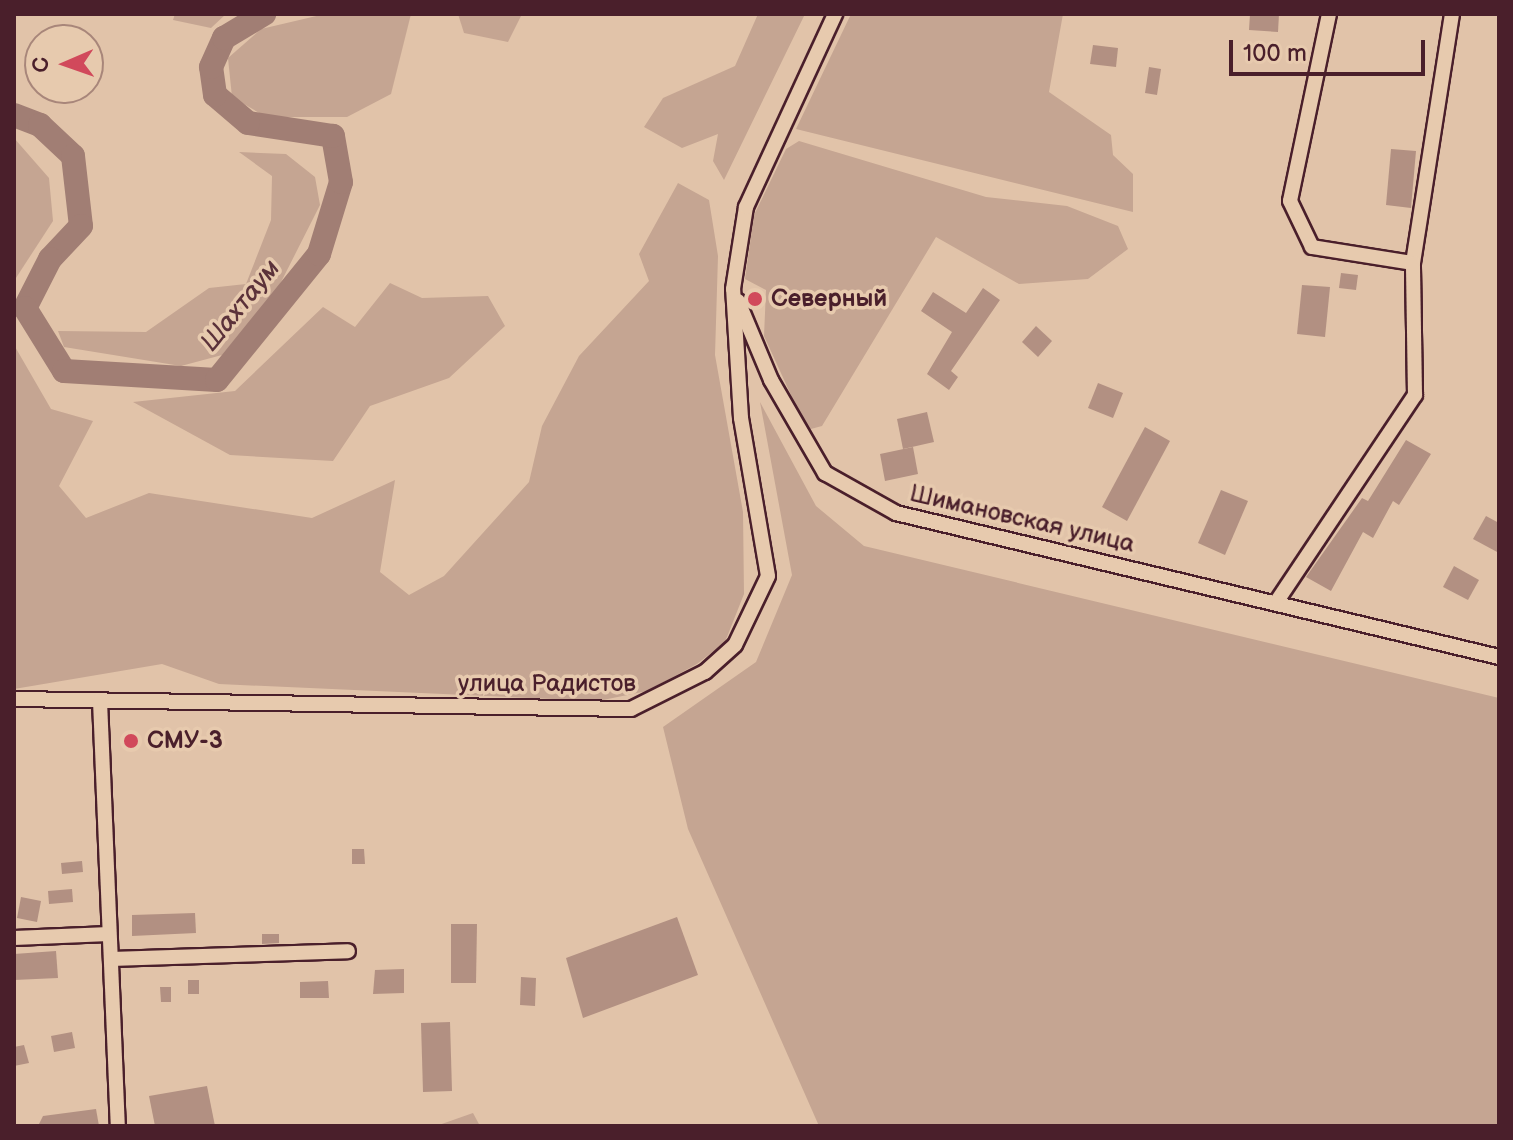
<!DOCTYPE html>
<html>
<head>
<meta charset="utf-8">
<style>
  body { margin:0 }
  #map { position:relative; width:1513px; height:1140px; overflow:hidden; background:#e1c3a9; font-family:"Balsamiq Sans",sans-serif }
  div>[style] { position:absolute }
  .green>* { inset:0; background:#c5a592 }
  .river>* { height:24px; margin:-12px; padding:0 12px; transform-origin:12px; border-radius:12px; background:#a17e74 }
  .building>* { inset:0; background:#b29082 }
  .roads { filter:drop-shadow(2px 0 #4a1f2b) drop-shadow(-2px 0 #4a1f2b) drop-shadow(0 2px #4a1f2b) drop-shadow(0 -2px #4a1f2b) }
  .minor>* { height:14px; margin:-7px; padding:0 7px; transform-origin:7px; border-radius:7px; background:#e7caae }
  .dots>* { width:22px; height:22px; translate:-50% -50%; box-sizing:border-box; border:4px solid #e7caae; border-radius:50% }
  span { translate:-50% -50%; white-space:nowrap; text-align:center; line-height:1.15; -webkit-text-stroke:7px #e7caae; paint-order:stroke }
  .poi-label { font-size:24px; color:#4a1f2b; font-weight:700 }
  .left { translate:0 -50%; text-align:left }
  .street-label { font-size:24px; color:#4a1f2b }
  .water-label { font-size:26px; color:#5b323a; font-style:italic }
  .frame { position:absolute; inset:0; border:16px solid #4a1f2b; pointer-events:none }
  .north { position:absolute; left:24px; top:24px; width:80px; height:80px; box-sizing:border-box; background:#e7caae; border:2px solid #a8867a; border-radius:50%; rotate:268deg; font-size:22px; font-weight:700; line-height:32px; text-align:center; color:#4a1f2b }
  .north::after { content:''; display:block; margin:auto; width:28px; height:36px; background:#d1495b; clip-path:polygon(50% 0,100% 100%,50% 72%,0 100%) }
  .scale { position:absolute; left:1229px; top:40px; width:196px; height:36px; box-sizing:border-box; border:4px solid #4a1f2b; border-top:0; padding-left:10px; font-size:24px; line-height:28px; white-space:nowrap; color:#4a1f2b; -webkit-text-stroke:6px #e7caae; paint-order:stroke }
</style>
</head>
<body>
<div id="map">
  <div class="green">
    <div style="clip-path:polygon(175px 14px,226px 14px,211px 28px,173px 20px)"></div>
    <div style="clip-path:polygon(325px 14px,411px 14px,391px 94px,347px 117px,266px 117px,232px 97px,228px 58px,261px 29px)"></div>
    <div style="clip-path:polygon(458px 14px,522px 14px,508px 42px,464px 33px)"></div>
    <div style="clip-path:polygon(758px 14px,805px 14px,724px 180px,713px 161px,718px 134px,682px 148px,644px 127px,663px 98px,735px 66px)"></div>
    <div style="clip-path:polygon(851px 14px,1063px 14px,1049px 92px,1111px 135px,1113px 155px,1133px 174px,1133px 212px,796px 129px)"></div>
    <div style="clip-path:polygon(14px 138px,49px 178px,53px 221px,14px 281px)"></div>
    <div style="clip-path:polygon(799px 141px,986px 197px,1067px 206px,1118px 226px,1128px 249px,1088px 279px,1019px 284px,936px 237px,822px 426px,807px 430px,764px 336px,766px 290px,745px 279px,754px 215px,786px 149px)"></div>
    <div style="clip-path:polygon(239px 152px,286px 154px,315px 177px,320px 205px,277px 290px,222px 355px,181px 366px,64px 347px,58px 331px,146px 332px,209px 288px,246px 284px,271px 220px,272px 176px)"></div>
    <div style="clip-path:polygon(678px 183px,709px 200px,718px 256px,715px 355px,743px 512px,744px 594px,725px 642px,697px 664px,647px 691px,598px 701px,219px 684px,162px 664px,14px 689px,14px 345px,51px 409px,93px 421px,59px 486px,86px 518px,149px 493px,312px 518px,395px 480px,380px 572px,409px 595px,444px 576px,529px 482px,542px 426px,579px 356px,649px 281px,639px 254px)"></div>
    <div style="clip-path:polygon(390px 283px,422px 298px,488px 296px,505px 326px,449px 378px,370px 406px,333px 461px,230px 455px,133px 402px,235px 391px,323px 307px,355px 327px)"></div>
    <div style="clip-path:polygon(760px 402px,816px 506px,864px 546px,1499px 698px,1499px 1126px,819px 1126px,688px 829px,663px 727px,756px 662px,792px 575px)"></div>
    <div style="clip-path:polygon(473px 1113px,480px 1126px,436px 1126px)"></div>
  </div>
  <div class="river">
    <div style="left:14px;top:115px;width:28px;rotate:21deg"></div>
    <div style="left:40px;top:125px;width:45px;rotate:43.2deg"></div>
    <div style="left:73px;top:156px;width:70px;rotate:83.5deg"></div>
    <div style="left:81px;top:226px;width:45px;rotate:133.2deg"></div>
    <div style="left:50px;top:259px;width:55px;rotate:117deg"></div>
    <div style="left:25px;top:308px;width:74px;rotate:58.2deg"></div>
    <div style="left:64px;top:371px;width:153px;rotate:3.4deg"></div>
    <div style="left:217px;top:380px;width:162px;rotate:-51deg"></div>
    <div style="left:319px;top:254px;width:75px;rotate:-73deg"></div>
    <div style="left:341px;top:182px;width:47px;rotate:-99.9deg"></div>
    <div style="left:333px;top:136px;width:86px;rotate:-171.3deg"></div>
    <div style="left:248px;top:123px;width:43px;rotate:-139.7deg"></div>
    <div style="left:215px;top:95px;width:28px;rotate:-98deg"></div>
    <div style="left:211px;top:67px;width:32px;rotate:-66deg"></div>
    <div style="left:224px;top:38px;width:47px;rotate:-31deg"></div>
  </div>
  <div class="building">
    <div style="clip-path:polygon(1250px 14px,1279px 14px,1278px 32px,1249px 30px)"></div>
    <div style="clip-path:polygon(1093px 45px,1118px 48px,1116px 67px,1090px 64px)"></div>
    <div style="clip-path:polygon(1149px 67px,1161px 69px,1157px 95px,1145px 93px)"></div>
    <div style="clip-path:polygon(1391px 149px,1416px 151px,1411px 208px,1386px 205px)"></div>
    <div style="clip-path:polygon(1341px 273px,1358px 275px,1356px 290px,1339px 288px)"></div>
    <div style="clip-path:polygon(1302px 285px,1330px 287px,1325px 337px,1297px 334px)"></div>
    <div style="clip-path:polygon(983px 288px,1000px 300px,951px 371px,958px 377px,949px 390px,927px 374px,952px 332px,921px 311px,933px 292px,966px 313px)"></div>
    <div style="clip-path:polygon(1036px 326px,1052px 341px,1038px 357px,1022px 342px)"></div>
    <div style="clip-path:polygon(1098px 383px,1123px 393px,1113px 418px,1088px 408px)"></div>
    <div style="clip-path:polygon(927px 412px,934px 442px,903px 449px,897px 419px)"></div>
    <div style="clip-path:polygon(1145px 427px,1170px 441px,1127px 521px,1102px 507px)"></div>
    <div style="clip-path:polygon(1406px 440px,1431px 454px,1399px 505px,1393px 501px,1373px 538px,1363px 532px,1331px 591px,1306px 577px,1362px 498px,1368px 501px)"></div>
    <div style="clip-path:polygon(913px 447px,918px 474px,885px 481px,880px 454px)"></div>
    <div style="clip-path:polygon(1221px 490px,1248px 501px,1225px 555px,1198px 543px)"></div>
    <div style="clip-path:polygon(1486px 516px,1499px 523px,1499px 553px,1473px 539px)"></div>
    <div style="clip-path:polygon(1454px 566px,1479px 580px,1468px 600px,1443px 587px)"></div>
    <div style="clip-path:polygon(352px 849px,364px 849px,365px 864px,352px 864px)"></div>
    <div style="clip-path:polygon(82px 861px,83px 872px,62px 874px,61px 863px)"></div>
    <div style="clip-path:polygon(72px 889px,73px 902px,49px 904px,48px 891px)"></div>
    <div style="clip-path:polygon(21px 897px,41px 901px,37px 922px,17px 918px)"></div>
    <div style="clip-path:polygon(195px 913px,196px 933px,132px 936px,132px 915px)"></div>
    <div style="clip-path:polygon(677px 917px,698px 975px,583px 1018px,566px 958px)"></div>
    <div style="clip-path:polygon(451px 924px,477px 924px,476px 983px,451px 983px)"></div>
    <div style="clip-path:polygon(262px 934px,279px 934px,279px 943px,262px 944px)"></div>
    <div style="clip-path:polygon(56px 951px,58px 978px,14px 980px,14px 954px)"></div>
    <div style="clip-path:polygon(404px 969px,404px 993px,373px 994px,375px 970px)"></div>
    <div style="clip-path:polygon(521px 977px,536px 978px,535px 1006px,520px 1005px)"></div>
    <div style="clip-path:polygon(188px 980px,199px 980px,199px 994px,188px 994px)"></div>
    <div style="clip-path:polygon(328px 981px,329px 998px,300px 998px,300px 982px)"></div>
    <div style="clip-path:polygon(160px 987px,171px 987px,171px 1002px,161px 1002px)"></div>
    <div style="clip-path:polygon(450px 1022px,452px 1091px,423px 1092px,421px 1023px)"></div>
    <div style="clip-path:polygon(72px 1032px,75px 1048px,54px 1052px,51px 1036px)"></div>
    <div style="clip-path:polygon(24px 1045px,29px 1063px,14px 1066px,14px 1047px)"></div>
    <div style="clip-path:polygon(207px 1086px,215px 1126px,155px 1126px,149px 1096px)"></div>
    <div style="clip-path:polygon(96px 1109px,99px 1126px,38px 1126px,43px 1116px)"></div>
  </div>
  <div class="roads">
    <div class="minor">
      <div style="left:1329px;top:14px;width:191px;rotate:101.8deg"></div>
      <div style="left:1290px;top:201px;width:51px;rotate:64.4deg"></div>
      <div style="left:1312px;top:247px;width:102px;rotate:9deg"></div>
      <div style="left:1413px;top:263px;width:252px;rotate:-81.1deg"></div>
      <div style="left:738px;top:301px;width:86px;rotate:67.3deg"></div>
      <div style="left:771px;top:380px;width:108px;rotate:59.9deg"></div>
      <div style="left:825px;top:473px;width:81px;rotate:29.4deg"></div>
      <div style="left:896px;top:513px;width:620px;rotate:13.43deg"></div>
      <div style="left:1277px;top:601px;width:248px;rotate:-56.2deg"></div>
      <div style="left:1415px;top:395px;width:132px;rotate:-90.9deg"></div>
      <div style="left:14px;top:699px;width:617px;rotate:0.93deg"></div>
      <div style="left:631px;top:709px;width:83px;rotate:-26.6deg"></div>
      <div style="left:705px;top:672px;width:40px;rotate:-42deg"></div>
      <div style="left:735px;top:645px;width:76px;rotate:-64.4deg"></div>
      <div style="left:768px;top:576px;width:160px;rotate:-99.7deg"></div>
      <div style="left:741px;top:418px;width:129px;rotate:-93.5deg"></div>
      <div style="left:733px;top:289px;width:83px;rotate:-81deg"></div>
      <div style="left:746px;top:207px;width:213px;rotate:-65.2deg"></div>
      <div style="left:100px;top:701px;width:425px;rotate:87.6deg"></div>
      <div style="left:14px;top:938px;width:95px;rotate:-2.4deg"></div>
      <div style="left:111px;top:959px;width:237px;rotate:-1.9deg"></div>
    </div>
  </div>
  <div class="dots">
    <div style="left:755px;top:299px;background:#d1495b"></div>
    <div style="left:131px;top:741px;background:#d1495b"></div>
  </div>
  <div class="poi-label">
    <span class="left" style="left:771px;top:299px">Северный</span>
    <span class="left" style="left:147px;top:741px">СМУ-3</span>
  </div>
  <div class="street-label">
    <span style="left:1022px;top:519px;rotate:13deg">Шимановская улица</span>
    <span style="left:547px;top:684px">улица Радистов</span>
  </div>
  <div class="water-label">
    <span style="left:241px;top:306px;rotate:-51deg">Шахтаум</span>
  </div>
  <div class="frame"></div>
  <div class="north">С</div>
  <div class="scale">100 m</div>
</div>
</body>
</html>
